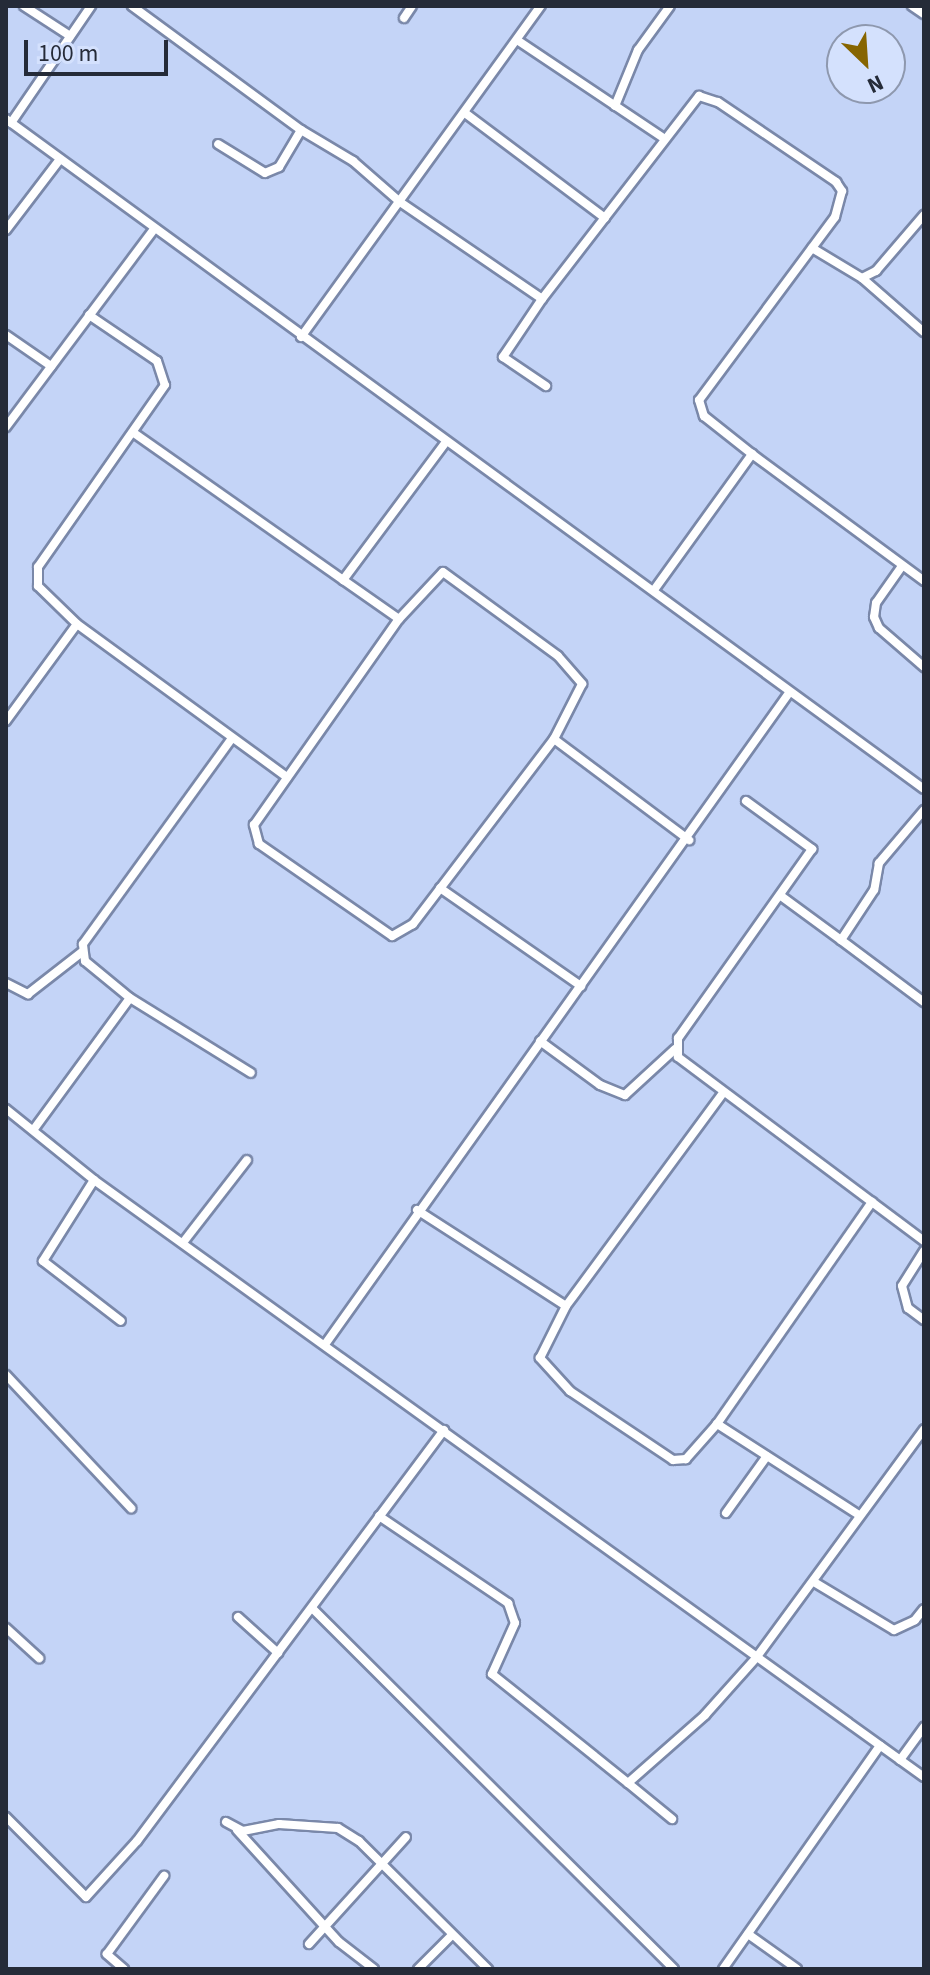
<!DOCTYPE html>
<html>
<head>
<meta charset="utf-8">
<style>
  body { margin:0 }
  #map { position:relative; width:930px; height:1975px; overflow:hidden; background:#c4d4f7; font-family:"Source Sans 3",sans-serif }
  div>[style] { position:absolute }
  .roads { filter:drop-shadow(2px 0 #7a88a9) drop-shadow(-2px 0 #7a88a9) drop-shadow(0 2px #7a88a9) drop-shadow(0 -2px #7a88a9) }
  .minor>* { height:8px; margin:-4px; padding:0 4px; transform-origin:4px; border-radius:4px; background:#fff }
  span { translate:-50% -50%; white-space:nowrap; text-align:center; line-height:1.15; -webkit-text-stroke:8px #d4e1fd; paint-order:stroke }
  .frame { position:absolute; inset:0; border:8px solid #252b38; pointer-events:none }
  .north { position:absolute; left:826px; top:24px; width:80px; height:80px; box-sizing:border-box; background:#d4e1fd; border:2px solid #8e98ae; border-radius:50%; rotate:155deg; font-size:22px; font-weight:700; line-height:32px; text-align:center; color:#252b38 }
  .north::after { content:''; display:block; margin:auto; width:28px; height:36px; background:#876500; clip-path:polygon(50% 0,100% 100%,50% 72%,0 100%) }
  .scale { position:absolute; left:24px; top:40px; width:144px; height:36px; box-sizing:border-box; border:4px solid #252b38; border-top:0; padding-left:10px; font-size:24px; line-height:28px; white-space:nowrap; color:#252b38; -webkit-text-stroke:6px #d4e1fd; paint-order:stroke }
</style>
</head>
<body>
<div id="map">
  <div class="roads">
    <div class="minor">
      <div style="left:24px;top:6px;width:55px;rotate:33.1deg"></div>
      <div style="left:132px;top:6px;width:210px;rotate:36.3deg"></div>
      <div style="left:301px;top:130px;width:43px;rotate:120.7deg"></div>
      <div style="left:279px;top:167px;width:15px;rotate:157deg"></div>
      <div style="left:265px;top:173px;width:55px;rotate:-148.3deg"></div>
      <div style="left:912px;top:6px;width:14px;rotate:34deg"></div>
      <div style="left:404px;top:18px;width:14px;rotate:-56deg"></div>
      <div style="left:517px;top:40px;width:174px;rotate:33.8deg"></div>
      <div style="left:615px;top:106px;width:61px;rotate:-67.7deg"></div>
      <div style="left:638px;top:50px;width:54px;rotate:-54deg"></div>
      <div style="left:465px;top:113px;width:175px;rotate:36.9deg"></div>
      <div style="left:6px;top:119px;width:1136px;rotate:36.12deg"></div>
      <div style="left:11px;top:123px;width:142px;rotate:-55.6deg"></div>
      <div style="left:301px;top:130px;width:61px;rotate:30.8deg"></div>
      <div style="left:353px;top:161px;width:62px;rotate:41.1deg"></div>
      <div style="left:400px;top:202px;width:172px;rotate:34.3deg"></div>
      <div style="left:542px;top:299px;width:257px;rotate:-52.3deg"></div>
      <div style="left:699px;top:96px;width:20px;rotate:18deg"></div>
      <div style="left:718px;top:102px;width:143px;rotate:34.1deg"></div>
      <div style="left:836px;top:182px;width:11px;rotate:56deg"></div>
      <div style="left:842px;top:191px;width:27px;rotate:105deg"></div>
      <div style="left:835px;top:217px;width:228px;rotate:126.6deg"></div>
      <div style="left:699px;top:400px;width:17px;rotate:73deg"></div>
      <div style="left:704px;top:416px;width:61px;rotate:38.4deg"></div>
      <div style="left:6px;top:230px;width:89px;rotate:-52.7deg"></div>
      <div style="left:812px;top:248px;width:58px;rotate:31deg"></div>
      <div style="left:862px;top:278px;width:16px;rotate:-27deg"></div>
      <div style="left:876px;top:271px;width:74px;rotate:-49.4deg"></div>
      <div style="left:862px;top:278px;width:82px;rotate:41.1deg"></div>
      <div style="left:542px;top:299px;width:70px;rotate:123.9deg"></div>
      <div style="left:503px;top:357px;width:52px;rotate:34deg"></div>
      <div style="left:89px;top:315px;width:82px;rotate:34.1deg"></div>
      <div style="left:157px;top:361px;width:25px;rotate:72deg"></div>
      <div style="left:165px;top:385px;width:222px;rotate:124.9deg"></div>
      <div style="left:38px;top:567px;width:19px;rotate:90deg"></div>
      <div style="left:38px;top:586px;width:54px;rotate:44.3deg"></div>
      <div style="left:77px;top:624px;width:260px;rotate:36.1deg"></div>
      <div style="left:6px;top:335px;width:55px;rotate:34.6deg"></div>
      <div style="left:301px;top:337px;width:409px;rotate:-54.1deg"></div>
      <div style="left:6px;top:427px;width:247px;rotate:-53.2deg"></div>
      <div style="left:134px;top:433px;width:256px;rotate:35.1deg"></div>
      <div style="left:902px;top:566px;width:45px;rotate:125.1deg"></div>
      <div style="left:876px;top:603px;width:14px;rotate:98deg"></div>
      <div style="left:874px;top:617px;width:12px;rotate:66deg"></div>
      <div style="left:879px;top:628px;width:60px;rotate:40.9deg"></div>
      <div style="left:443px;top:572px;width:142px;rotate:36.1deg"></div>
      <div style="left:558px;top:656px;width:37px;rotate:49deg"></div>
      <div style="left:582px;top:684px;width:62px;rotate:117deg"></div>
      <div style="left:554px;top:739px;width:233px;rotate:127.3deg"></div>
      <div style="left:413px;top:924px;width:24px;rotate:150deg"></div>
      <div style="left:392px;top:936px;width:162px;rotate:-145.3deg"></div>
      <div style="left:259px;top:844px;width:20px;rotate:-105deg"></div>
      <div style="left:254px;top:825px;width:252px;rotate:-54.9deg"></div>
      <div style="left:399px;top:619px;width:64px;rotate:-46.9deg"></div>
      <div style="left:654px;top:590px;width:168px;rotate:-54.2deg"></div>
      <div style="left:752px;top:454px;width:214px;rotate:36.4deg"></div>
      <div style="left:399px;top:619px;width:68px;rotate:-145.1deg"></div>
      <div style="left:343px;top:580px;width:171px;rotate:-53.3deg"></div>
      <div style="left:6px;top:721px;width:120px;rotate:-53.8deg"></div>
      <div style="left:554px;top:739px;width:169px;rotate:36.8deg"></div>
      <div style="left:746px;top:801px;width:82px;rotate:36deg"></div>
      <div style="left:812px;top:849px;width:232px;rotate:125.3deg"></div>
      <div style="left:678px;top:1038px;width:19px;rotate:90deg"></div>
      <div style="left:678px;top:1057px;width:307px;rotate:36.8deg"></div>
      <div style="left:924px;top:810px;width:70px;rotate:130.3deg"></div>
      <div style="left:879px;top:863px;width:27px;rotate:100deg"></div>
      <div style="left:874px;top:890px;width:60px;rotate:123.4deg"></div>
      <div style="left:841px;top:940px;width:104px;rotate:36.8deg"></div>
      <div style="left:440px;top:888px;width:172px;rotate:34.8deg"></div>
      <div style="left:781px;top:896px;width:74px;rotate:36.3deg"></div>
      <div style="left:6px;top:983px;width:25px;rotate:27deg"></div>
      <div style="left:28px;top:994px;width:68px;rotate:-37.9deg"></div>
      <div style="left:130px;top:998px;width:58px;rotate:-140.6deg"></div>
      <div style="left:85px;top:961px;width:17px;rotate:-97deg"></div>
      <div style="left:83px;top:944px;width:254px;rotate:-54.1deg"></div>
      <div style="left:540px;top:1041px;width:74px;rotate:36.3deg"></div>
      <div style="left:600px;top:1085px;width:27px;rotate:22deg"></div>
      <div style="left:625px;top:1095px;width:68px;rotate:-42.6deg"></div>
      <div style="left:6px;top:1109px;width:113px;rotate:38.9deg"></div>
      <div style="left:94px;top:1180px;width:1022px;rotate:35.73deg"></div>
      <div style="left:34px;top:1129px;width:162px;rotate:-53.8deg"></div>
      <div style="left:130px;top:998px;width:142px;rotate:31.8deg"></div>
      <div style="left:94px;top:1180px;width:96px;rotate:122.2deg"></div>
      <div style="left:43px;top:1261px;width:98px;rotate:37.6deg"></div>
      <div style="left:417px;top:1210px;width:177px;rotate:32.8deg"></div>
      <div style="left:185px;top:1240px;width:101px;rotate:-52.2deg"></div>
      <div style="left:924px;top:1251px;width:41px;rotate:122.2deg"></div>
      <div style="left:902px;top:1286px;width:23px;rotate:75deg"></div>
      <div style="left:908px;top:1308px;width:20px;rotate:37deg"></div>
      <div style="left:326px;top:1343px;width:798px;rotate:-54.54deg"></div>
      <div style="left:6px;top:1375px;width:183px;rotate:46.8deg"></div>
      <div style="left:717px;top:1424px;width:47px;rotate:131.5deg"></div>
      <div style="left:686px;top:1459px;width:13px;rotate:176deg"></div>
      <div style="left:673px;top:1460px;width:124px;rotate:-146.2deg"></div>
      <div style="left:570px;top:1391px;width:45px;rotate:-132.3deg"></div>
      <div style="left:540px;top:1358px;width:58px;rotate:-63.4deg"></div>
      <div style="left:566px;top:1306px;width:265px;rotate:-53.6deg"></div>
      <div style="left:726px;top:1513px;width:70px;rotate:-54.3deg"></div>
      <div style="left:859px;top:1515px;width:169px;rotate:-147.3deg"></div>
      <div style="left:717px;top:1424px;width:271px;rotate:-55.1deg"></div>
      <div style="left:379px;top:1516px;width:156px;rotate:34deg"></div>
      <div style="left:508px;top:1603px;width:21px;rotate:71deg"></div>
      <div style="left:515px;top:1623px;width:56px;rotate:114.3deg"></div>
      <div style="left:492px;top:1674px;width:174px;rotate:38.7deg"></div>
      <div style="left:628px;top:1783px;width:103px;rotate:-41.4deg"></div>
      <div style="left:705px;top:1715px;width:76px;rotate:-48.2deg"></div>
      <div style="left:756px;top:1658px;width:284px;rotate:-53.7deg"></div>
      <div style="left:814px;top:1582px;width:93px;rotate:31deg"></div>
      <div style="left:894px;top:1630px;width:23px;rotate:-25deg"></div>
      <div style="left:915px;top:1620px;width:14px;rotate:-51deg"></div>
      <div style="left:312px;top:1608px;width:511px;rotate:44.92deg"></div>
      <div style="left:238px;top:1617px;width:54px;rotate:42deg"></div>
      <div style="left:6px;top:1628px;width:45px;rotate:42.3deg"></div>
      <div style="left:900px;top:1760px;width:41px;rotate:-54deg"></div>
      <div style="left:628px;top:1783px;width:57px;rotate:39.3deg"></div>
      <div style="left:6px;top:1817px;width:113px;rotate:45deg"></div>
      <div style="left:86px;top:1897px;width:76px;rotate:-47.7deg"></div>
      <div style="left:137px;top:1841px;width:513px;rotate:-53.24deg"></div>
      <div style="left:226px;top:1822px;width:19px;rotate:28deg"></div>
      <div style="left:243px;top:1831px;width:37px;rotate:-11deg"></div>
      <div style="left:279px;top:1824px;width:59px;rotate:3.9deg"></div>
      <div style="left:338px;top:1828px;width:25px;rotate:32deg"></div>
      <div style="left:359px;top:1841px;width:182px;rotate:44.8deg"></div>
      <div style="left:237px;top:1830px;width:151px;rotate:47.7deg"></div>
      <div style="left:339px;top:1942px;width:44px;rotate:37.6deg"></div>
      <div style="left:748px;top:1934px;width:60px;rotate:35.5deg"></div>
      <div style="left:309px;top:1944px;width:144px;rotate:-47.8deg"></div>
      <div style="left:124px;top:1969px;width:23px;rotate:-139deg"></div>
      <div style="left:107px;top:1954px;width:97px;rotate:-53.8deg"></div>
      <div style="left:418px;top:1969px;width:47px;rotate:-45deg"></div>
      <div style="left:723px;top:1969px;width:273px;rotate:-54.9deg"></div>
    </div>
  </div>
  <div class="frame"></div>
  <div class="north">N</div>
  <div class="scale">100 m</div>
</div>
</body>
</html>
